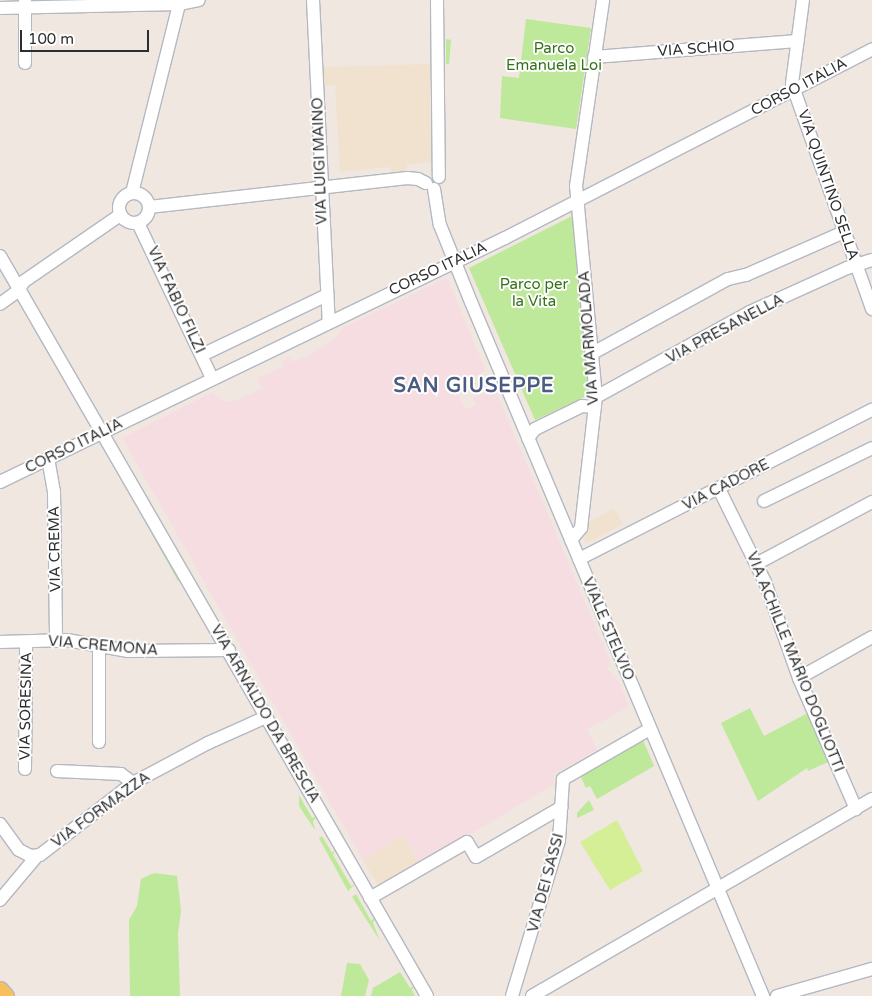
<!DOCTYPE html>
<html>
<head>
<meta charset="utf-8">
<style>
  body { margin:0 }
  #map { position:relative; width:872px; height:996px; overflow:hidden; background:#efe7e0; font-family:"Varela Round",sans-serif }
  div>[style] { position:absolute }
  .education>* { inset:0; background:#f1e2cf }
  .medical>* { inset:0; background:#f6dde2 }
  .green>* { inset:0; background:#bee89a }
  .pitch>* { inset:0; background:#d5ef96 }
  .roads { filter:drop-shadow(1px 0 #b4b8c1) drop-shadow(-1px 0 #b4b8c1) drop-shadow(0 1px #b4b8c1) drop-shadow(0 -1px #b4b8c1) }
  .minor>* { height:12px; margin:-6px; padding:0 6px; transform-origin:6px; border-radius:6px; background:#fff }
  .minor>.ring { margin:-6px; padding:0; box-sizing:content-box; background:none; border:12px solid #fff; border-radius:50% }
  .major>* { height:15px; margin:-7.5px; padding:0 7.5px; transform-origin:7.5px; border-radius:7.5px; background:#f8c05c }
  span { translate:-50% -50%; white-space:nowrap; text-align:center; line-height:1.15; -webkit-text-stroke:4px #fff; paint-order:stroke }
  .park-label { font-size:15px; color:#357117 }
  .street-label { font-size:15px; color:#2e2e2e }
  .district-label { font-size:20px; color:#4b5b81; font-weight:700; letter-spacing:1px }
  .scale { position:absolute; left:20px; top:30px; width:129px; height:22px; box-sizing:border-box; border:2px solid #2e2e2e; border-top:0; padding-left:6px; font-size:15px; line-height:18px; white-space:nowrap; color:#2e2e2e; -webkit-text-stroke:4px #fff; paint-order:stroke }
</style>
</head>
<body>
<div id="map">
  <div class="education">
    <div style="clip-path:polygon(430px 64px,431px 162px,407px 165px,407px 172px,391px 173px,390px 167px,340px 172px,335px 85px,323px 85px,323px 67px)"></div>
    <div style="clip-path:polygon(614px 508px,623px 524px,587px 543px,584px 541px,587px 523px)"></div>
    <div style="clip-path:polygon(403px 835px,420px 865px,380px 889px,363px 860px)"></div>
  </div>
  <div class="medical">
    <div style="clip-path:polygon(447px 278px,486px 371px,464px 381px,462px 377px,452px 382px,465px 409px,476px 405px,473px 398px,488px 392px,489px 395px,496px 392px,610px 661px,607px 669px,618px 681px,629px 707px,587px 729px,597px 750px,554px 774px,554px 784px,420px 865px,403px 835px,363px 860px,122px 438px,213px 392px,225px 402px,238px 400px,262px 388px,257px 378px,283px 367px,281px 362px,290px 357px,293px 362px,309px 355px,332px 340px,344px 327px)"></div>
  </div>
  <div class="green">
    <div style="clip-path:polygon(526px 19px,591px 28px,576px 129px,500px 118px,502px 76px,519px 78px)"></div>
    <div style="clip-path:polygon(446px 39px,451px 40px,449px 64px,446px 64px)"></div>
    <div style="clip-path:polygon(576px 214px,591px 394px,535px 420px,469px 268px)"></div>
    <div style="clip-path:polygon(147px 521px,181px 579px,178px 581px,145px 522px)"></div>
    <div style="clip-path:polygon(750px 708px,764px 736px,808px 713px,828px 762px,808px 771px,807px 768px,758px 801px,721px 723px)"></div>
    <div style="clip-path:polygon(643px 740px,654px 766px,597px 799px,590px 786px,586px 788px,580px 775px)"></div>
    <div style="clip-path:polygon(299px 795px,312px 818px,317px 816px,313px 821px,315px 830px,299px 806px)"></div>
    <div style="clip-path:polygon(589px 800px,594px 810px,577px 818px,577px 813px)"></div>
    <div style="clip-path:polygon(322px 836px,332px 853px,336px 849px,333px 855px,351px 886px,356px 883px,348px 891px,319px 838px)"></div>
    <div style="clip-path:polygon(154px 873px,177px 876px,181px 911px,178px 933px,180px 996px,130px 996px,129px 920px,137px 906px,141px 879px)"></div>
    <div style="clip-path:polygon(356px 894px,371px 921px,376px 916px,373px 923px,380px 941px,352px 897px)"></div>
    <div style="clip-path:polygon(347px 963px,360px 964px,369px 980px,365px 996px,341px 996px)"></div>
    <div style="clip-path:polygon(400px 972px,410px 988px,415px 986px,412px 990px,415px 996px,371px 996px,373px 988px)"></div>
  </div>
  <div class="pitch">
    <div style="clip-path:polygon(617px 820px,643px 871px,610px 890px,580px 842px)"></div>
  </div>
  <div class="roads">
    <div class="minor">
      <div style="left:25px;top:0;width:63px;rotate:90deg"></div>
      <div style="left:313px;top:0;width:322px;rotate:87.2deg"></div>
      <div style="left:437px;top:0;width:177px;rotate:89.4deg"></div>
      <div style="left:803px;top:0;width:85px;rotate:97.5deg"></div>
      <div style="left:792px;top:84px;width:239px;rotate:70.4deg"></div>
      <div style="left:0;top:8px;width:179px;rotate:-1.3deg"></div>
      <div style="left:179px;top:4px;width:20px;rotate:-11deg"></div>
      <div style="left:594px;top:57px;width:204px;rotate:-4.5deg"></div>
      <div style="left:434px;top:189px;width:36px;rotate:81deg"></div>
      <div style="left:440px;top:225px;width:83px;rotate:68.1deg"></div>
      <div style="left:471px;top:302px;width:753px;rotate:67.18deg"></div>
      <div class="ring" style="left:119px;top:193px;width:18px;height:18px"></div>
      <div style="left:132px;top:193px;width:199px;rotate:-76deg"></div>
      <div style="left:149px;top:207px;width:260px;rotate:-6.4deg"></div>
      <div style="left:407px;top:178px;width:11px;rotate:5deg"></div>
      <div style="left:418px;top:179px;width:9px;rotate:27deg"></div>
      <div style="left:138px;top:223px;width:172px;rotate:64.5deg"></div>
      <div style="left:0;top:256px;width:854px;rotate:60.01deg"></div>
      <div style="left:0;top:304px;width:24px;rotate:-36deg"></div>
      <div style="left:19px;top:290px;width:9px;rotate:-63deg"></div>
      <div style="left:23px;top:282px;width:118px;rotate:-34.6deg"></div>
      <div style="left:591px;top:354px;width:156px;rotate:-28.7deg"></div>
      <div style="left:728px;top:279px;width:18px;rotate:-13deg"></div>
      <div style="left:746px;top:275px;width:107px;rotate:-23.7deg"></div>
      <div style="left:202px;top:355px;width:139px;rotate:-25.6deg"></div>
      <div style="left:596px;top:397px;width:176px;rotate:-28.9deg"></div>
      <div style="left:750px;top:312px;width:107px;rotate:-24.4deg"></div>
      <div style="left:847px;top:268px;width:26px;rotate:-18deg"></div>
      <div style="left:528px;top:438px;width:11px;rotate:-52deg"></div>
      <div style="left:535px;top:429px;width:52px;rotate:-26.1deg"></div>
      <div style="left:582px;top:406px;width:13px;rotate:4deg"></div>
      <div style="left:48px;top:458px;width:34px;rotate:80deg"></div>
      <div style="left:54px;top:491px;width:150px;rotate:89.2deg"></div>
      <div style="left:0;top:482px;width:561px;rotate:-25.79deg"></div>
      <div style="left:505px;top:238px;width:413px;rotate:-27.2deg"></div>
      <div style="left:719px;top:489px;width:104px;rotate:63.7deg"></div>
      <div style="left:765px;top:582px;width:102px;rotate:70.5deg"></div>
      <div style="left:799px;top:678px;width:143px;rotate:66.5deg"></div>
      <div style="left:764px;top:501px;width:120px;rotate:-26.1deg"></div>
      <div style="left:571px;top:540px;width:16px;rotate:-50deg"></div>
      <div style="left:581px;top:528px;width:132px;rotate:-83.5deg"></div>
      <div style="left:596px;top:397px;width:212px;rotate:-95.4deg"></div>
      <div style="left:576px;top:186px;width:188px;rotate:-81.7deg"></div>
      <div style="left:579px;top:559px;width:329px;rotate:-27deg"></div>
      <div style="left:756px;top:564px;width:132px;rotate:-28.1deg"></div>
      <div style="left:0;top:642px;width:67px;rotate:-1.7deg"></div>
      <div style="left:67px;top:640px;width:62px;rotate:10.2deg"></div>
      <div style="left:128px;top:651px;width:101px;rotate:-0.6deg"></div>
      <div style="left:99px;top:646px;width:96px;rotate:90deg"></div>
      <div style="left:799px;top:678px;width:84px;rotate:-29.3deg"></div>
      <div style="left:25px;top:769px;width:127px;rotate:-89.5deg"></div>
      <div style="left:57px;top:771px;width:64px;rotate:2.7deg"></div>
      <div style="left:121px;top:774px;width:15px;rotate:37deg"></div>
      <div style="left:0;top:824px;width:32px;rotate:54deg"></div>
      <div style="left:19px;top:850px;width:13px;rotate:27deg"></div>
      <div style="left:31px;top:856px;width:9px;rotate:-6deg"></div>
      <div style="left:40px;top:855px;width:118px;rotate:-37.7deg"></div>
      <div style="left:133px;top:783px;width:85px;rotate:-28.1deg"></div>
      <div style="left:208px;top:743px;width:64px;rotate:-24.1deg"></div>
      <div style="left:370px;top:898px;width:112px;rotate:-30deg"></div>
      <div style="left:467px;top:842px;width:17px;rotate:59deg"></div>
      <div style="left:476px;top:857px;width:99px;rotate:-30.2deg"></div>
      <div style="left:0;top:900px;width:56px;rotate:-50.1deg"></div>
      <div style="left:512px;top:996px;width:163px;rotate:-73.2deg"></div>
      <div style="left:559px;top:840px;width:61px;rotate:-86.2deg"></div>
      <div style="left:563px;top:779px;width:100px;rotate:-29.9deg"></div>
      <div style="left:532px;top:996px;width:393px;rotate:-30.1deg"></div>
      <div style="left:777px;top:996px;width:99px;rotate:-15.9deg"></div>
    </div>
    <div class="major">
      <div style="left:0;top:989px;width:9px;rotate:49deg"></div>
    </div>
  </div>
  <div class="park-label">
    <span style="left:554px;top:57px">Parco<br>Emanuela Loi</span>
    <span style="left:534px;top:293px">Parco per<br>la Vita</span>
  </div>
  <div class="street-label">
    <span style="left:696px;top:49px;rotate:-4deg">VIA SCHIO</span>
    <span style="left:799px;top:87px;rotate:-28deg">CORSO ITALIA</span>
    <span style="left:320px;top:161px;rotate:-92deg">VIA LUIGI MAINO</span>
    <span style="left:828px;top:185px;rotate:71deg">VIA QUINTINO SELLA</span>
    <span style="left:438px;top:269px;rotate:-25deg">CORSO ITALIA</span>
    <span style="left:176px;top:300px;rotate:65deg">VIA FABIO FILZI</span>
    <span style="left:725px;top:329px;rotate:-28deg">VIA PRESANELLA</span>
    <span style="left:589px;top:338px;rotate:-94deg">VIA MARMOLADA</span>
    <span style="left:74px;top:446px;rotate:-26deg">CORSO ITALIA</span>
    <span style="left:726px;top:485px;rotate:-27deg">VIA CADORE</span>
    <span style="left:55px;top:549px;rotate:-91deg">VIA CREMA</span>
    <span style="left:608px;top:629px;rotate:67deg">VIALE STELVIO</span>
    <span style="left:103px;top:646px;rotate:5deg">VIA CREMONA</span>
    <span style="left:795px;top:662px;rotate:68deg">VIA ACHILLE MARIO DOGLIOTTI</span>
    <span style="left:26px;top:706px;rotate:-89deg">VIA SORESINA</span>
    <span style="left:265px;top:714px;rotate:60deg">VIA ARNALDO DA BRESCIA</span>
    <span style="left:101px;top:810px;rotate:-36deg">VIA FORMAZZA</span>
    <span style="left:546px;top:883px;rotate:-75deg">VIA DEI SASSI</span>
  </div>
  <div class="district-label">
    <span style="left:474px;top:386px">SAN GIUSEPPE</span>
  </div>
  <div class="scale">100 m</div>
</div>
</body>
</html>
